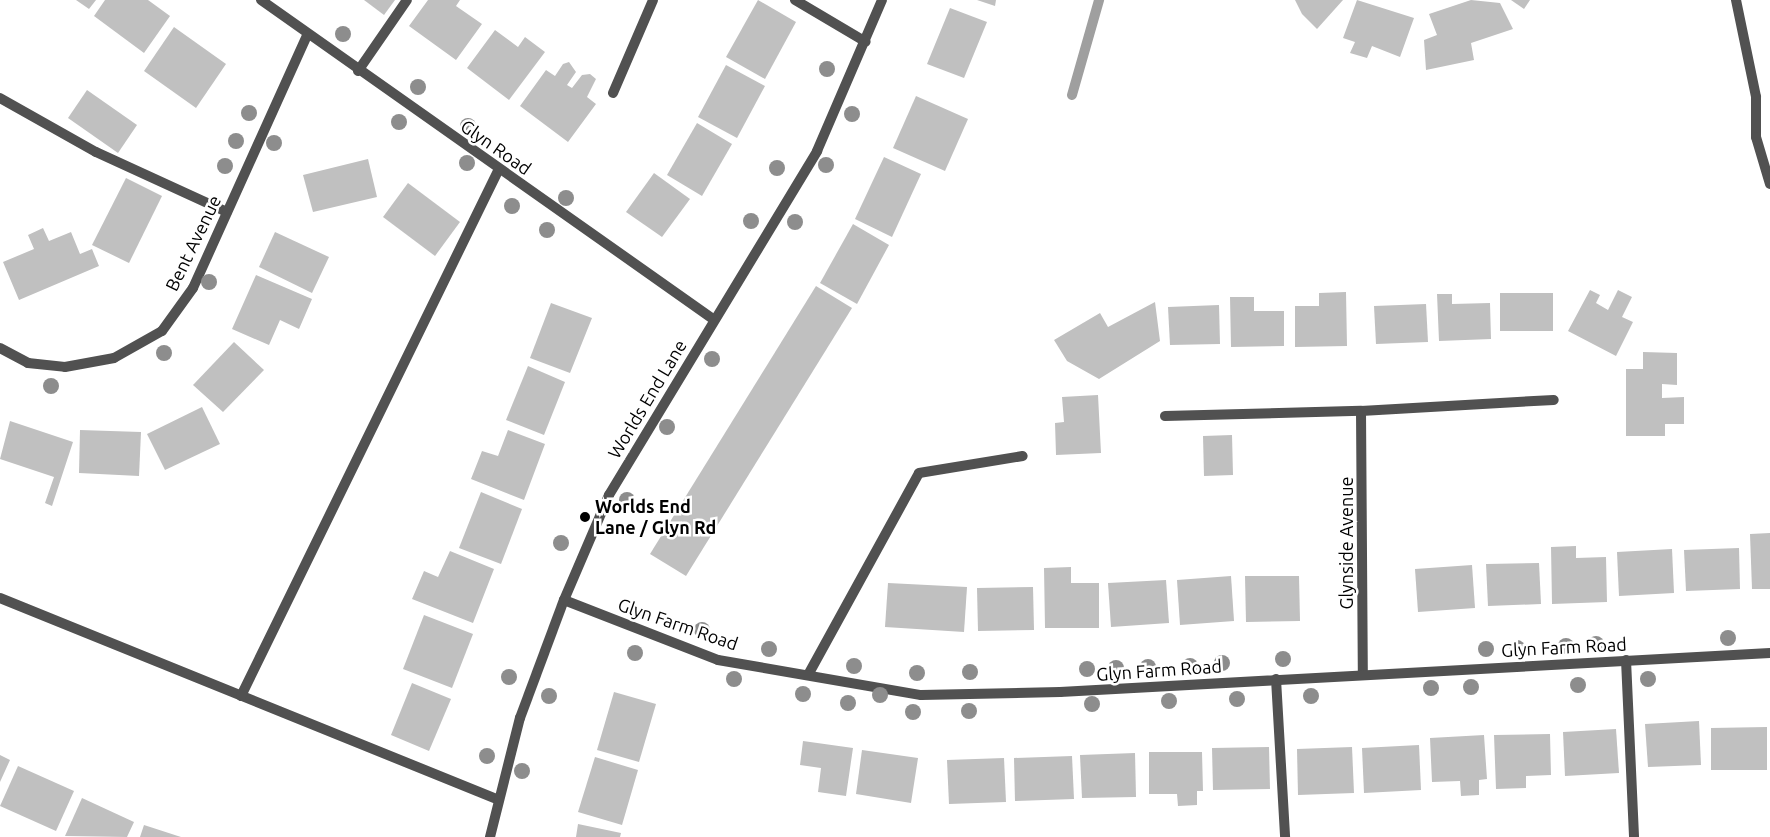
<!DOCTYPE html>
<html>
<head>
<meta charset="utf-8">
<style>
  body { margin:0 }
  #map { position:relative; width:1770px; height:837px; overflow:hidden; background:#fff; font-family:Ubuntu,sans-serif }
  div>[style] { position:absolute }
  .stream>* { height:10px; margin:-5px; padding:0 5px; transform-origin:5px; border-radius:5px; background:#9f9f9f }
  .building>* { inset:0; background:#c0c0c0 }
  .service>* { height:10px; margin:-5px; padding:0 5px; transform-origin:5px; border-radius:5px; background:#515151 }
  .minor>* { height:10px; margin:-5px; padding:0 5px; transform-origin:5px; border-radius:5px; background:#515151 }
  .trees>* { width:16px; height:16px; margin:-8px; border-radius:50%; background:#8d8d8d }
  .dots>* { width:14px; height:14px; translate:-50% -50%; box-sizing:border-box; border:2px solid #fff; border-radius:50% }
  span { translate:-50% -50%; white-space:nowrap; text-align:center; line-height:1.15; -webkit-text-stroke:5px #fff; paint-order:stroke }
  .street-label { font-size:18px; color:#000 }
  .poi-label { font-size:18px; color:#000; font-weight:700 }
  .left { translate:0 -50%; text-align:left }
</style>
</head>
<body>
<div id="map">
  <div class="stream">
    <div style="left:1072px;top:95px;width:99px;rotate:-74.1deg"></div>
  </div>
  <div class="building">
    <div style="clip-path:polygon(76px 0,96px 0,89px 9px)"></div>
    <div style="clip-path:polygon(105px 0,148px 0,170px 16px,144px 53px,94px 16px)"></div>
    <div style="clip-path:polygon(364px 0,395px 0,384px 15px)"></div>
    <div style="clip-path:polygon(428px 0,460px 0,456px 6px,482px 24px,456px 60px,409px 26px)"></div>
    <div style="clip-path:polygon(758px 0,796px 22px,765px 79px,726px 57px)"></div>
    <div style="clip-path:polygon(977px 0,996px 0,995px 6px)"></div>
    <div style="clip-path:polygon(1295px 0,1343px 0,1317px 29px,1302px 14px)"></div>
    <div style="clip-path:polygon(1357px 0,1414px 18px,1400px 57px,1372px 46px,1367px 58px,1350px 53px,1355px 42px,1343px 38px)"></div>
    <div style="clip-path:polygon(1471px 0,1500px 3px,1513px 29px,1471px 43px,1474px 60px,1426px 70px,1424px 40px,1437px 35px,1429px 14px)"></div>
    <div style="clip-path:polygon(1511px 0,1530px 0,1524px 9px)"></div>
    <div style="clip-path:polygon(950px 8px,987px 22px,964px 78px,927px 64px)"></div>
    <div style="clip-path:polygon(174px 27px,226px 64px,196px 108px,144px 71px)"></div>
    <div style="clip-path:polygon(495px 30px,518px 47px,525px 37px,545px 52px,509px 100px,467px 68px)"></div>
    <div style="clip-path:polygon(569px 62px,576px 72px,567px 85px,572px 88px,582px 75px,590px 74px,596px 79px,587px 97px,596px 104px,568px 142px,520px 106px,546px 70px,555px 76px,563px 64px)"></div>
    <div style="clip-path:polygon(726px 65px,765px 86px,737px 138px,698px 117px)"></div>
    <div style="clip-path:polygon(87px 90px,137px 125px,118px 153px,68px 118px)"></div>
    <div style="clip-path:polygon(916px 96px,968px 119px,945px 171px,893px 148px)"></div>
    <div style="clip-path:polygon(697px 123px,732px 144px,702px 196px,667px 175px)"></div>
    <div style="clip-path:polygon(884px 157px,921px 174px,892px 237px,855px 219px)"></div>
    <div style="clip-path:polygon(368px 159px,377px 197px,313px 212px,303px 175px)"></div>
    <div style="clip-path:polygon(654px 173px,690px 199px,662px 237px,626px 212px)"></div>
    <div style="clip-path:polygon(126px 178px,162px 196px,129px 263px,92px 245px)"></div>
    <div style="clip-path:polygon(408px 183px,460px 222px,435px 256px,383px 217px)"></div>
    <div style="clip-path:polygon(853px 224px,889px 245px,857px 304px,820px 283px)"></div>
    <div style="clip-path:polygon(43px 228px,49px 241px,71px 232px,80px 254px,92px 249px,99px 266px,19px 300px,3px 262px,34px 249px,28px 235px)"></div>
    <div style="clip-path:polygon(275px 232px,329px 257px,312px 293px,259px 267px)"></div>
    <div style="clip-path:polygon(256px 275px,312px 299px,299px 329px,280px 320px,269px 345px,232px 329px)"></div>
    <div style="clip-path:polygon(816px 286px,852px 308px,686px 576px,650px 554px)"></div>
    <div style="clip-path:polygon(1590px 290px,1600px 295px,1596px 303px,1608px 310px,1618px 290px,1632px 297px,1622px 317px,1633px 322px,1616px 356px,1568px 331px)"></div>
    <div style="clip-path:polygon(1346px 292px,1347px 346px,1295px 347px,1295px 306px,1319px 306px,1319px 293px)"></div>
    <div style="clip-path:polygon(1500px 293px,1553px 293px,1553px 331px,1500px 331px)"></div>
    <div style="clip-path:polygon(1437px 294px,1452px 294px,1452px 304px,1490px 303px,1491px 339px,1439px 341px)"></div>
    <div style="clip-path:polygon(1230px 297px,1254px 297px,1254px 311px,1284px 311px,1284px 346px,1231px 347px)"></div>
    <div style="clip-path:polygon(1155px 302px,1160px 341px,1099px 379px,1067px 361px,1054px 340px,1100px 313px,1108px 327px)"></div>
    <div style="clip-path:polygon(551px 303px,592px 318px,570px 373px,530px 358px)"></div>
    <div style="clip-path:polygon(1426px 304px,1428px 342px,1376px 344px,1374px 306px)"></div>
    <div style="clip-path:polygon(1219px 305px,1220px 344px,1170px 345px,1168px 307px)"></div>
    <div style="clip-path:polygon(234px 342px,264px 370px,223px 412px,193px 385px)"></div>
    <div style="clip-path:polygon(1643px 352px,1677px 353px,1677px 385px,1662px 384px,1662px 398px,1684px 397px,1684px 424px,1665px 424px,1665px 436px,1626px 436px,1626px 369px,1643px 369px)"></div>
    <div style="clip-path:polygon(528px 366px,565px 382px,544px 435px,506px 420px)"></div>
    <div style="clip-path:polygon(1098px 395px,1101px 453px,1056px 455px,1055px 423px,1064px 422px,1062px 397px)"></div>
    <div style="clip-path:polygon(202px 407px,220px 444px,165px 470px,147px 434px)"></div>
    <div style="clip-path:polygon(10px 421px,73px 442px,52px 506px,45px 503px,54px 477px,0 459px)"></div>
    <div style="clip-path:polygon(80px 430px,141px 432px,139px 476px,79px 473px)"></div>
    <div style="clip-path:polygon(508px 430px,545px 444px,524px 500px,471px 479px,482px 451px,498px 456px)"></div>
    <div style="clip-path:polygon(1232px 435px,1233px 475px,1204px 476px,1203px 436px)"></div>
    <div style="clip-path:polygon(481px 492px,522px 509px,501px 564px,459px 548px)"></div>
    <div style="clip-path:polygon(1770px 533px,1770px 589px,1752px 589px,1750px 534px)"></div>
    <div style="clip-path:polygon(1576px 546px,1576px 558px,1606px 557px,1607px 602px,1552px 604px,1551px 547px)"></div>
    <div style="clip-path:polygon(1739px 548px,1740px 589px,1686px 591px,1684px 550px)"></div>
    <div style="clip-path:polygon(1672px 549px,1674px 593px,1619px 596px,1617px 552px)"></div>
    <div style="clip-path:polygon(450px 551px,494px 569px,473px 623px,412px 599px,424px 571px,438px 577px)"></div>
    <div style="clip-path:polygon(1539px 563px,1541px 604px,1488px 606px,1486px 564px)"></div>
    <div style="clip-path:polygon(1472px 565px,1475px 608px,1418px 612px,1415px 569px)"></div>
    <div style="clip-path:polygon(1071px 567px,1071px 583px,1099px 583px,1099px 628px,1045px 628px,1044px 568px)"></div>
    <div style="clip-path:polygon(1231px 576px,1234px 621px,1180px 625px,1177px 580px)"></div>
    <div style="clip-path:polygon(1245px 576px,1299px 576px,1300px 621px,1246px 622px)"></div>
    <div style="clip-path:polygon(1166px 580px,1169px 623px,1111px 627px,1108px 583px)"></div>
    <div style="clip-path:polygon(888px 583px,967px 587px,964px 632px,885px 627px)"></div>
    <div style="clip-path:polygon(1033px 587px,1034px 630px,978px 631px,977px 588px)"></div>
    <div style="clip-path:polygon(424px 615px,473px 634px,452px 688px,403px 669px)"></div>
    <div style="clip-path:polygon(412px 683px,451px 699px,429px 751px,391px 735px)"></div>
    <div style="clip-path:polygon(614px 692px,656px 704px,639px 762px,597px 750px)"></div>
    <div style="clip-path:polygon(1699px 721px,1701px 765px,1648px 767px,1645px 724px)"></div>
    <div style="clip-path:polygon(1767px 727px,1767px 770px,1711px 770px,1711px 728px)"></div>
    <div style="clip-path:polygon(1616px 729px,1619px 773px,1565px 776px,1563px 732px)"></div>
    <div style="clip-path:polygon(1550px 734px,1551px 775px,1526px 776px,1526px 788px,1496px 789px,1494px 735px)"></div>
    <div style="clip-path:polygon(1484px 735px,1487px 779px,1479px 780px,1479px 795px,1461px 796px,1460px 781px,1432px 782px,1430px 738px)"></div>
    <div style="clip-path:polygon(803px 741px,853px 748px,846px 796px,818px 792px,821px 768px,800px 765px)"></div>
    <div style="clip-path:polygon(1419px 745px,1421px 790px,1364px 793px,1362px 748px)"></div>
    <div style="clip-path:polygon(1269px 747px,1270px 789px,1213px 790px,1212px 748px)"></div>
    <div style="clip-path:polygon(1352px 747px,1354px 793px,1298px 795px,1297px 749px)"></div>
    <div style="clip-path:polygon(862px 750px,918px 758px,911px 803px,856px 794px)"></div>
    <div style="clip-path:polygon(1149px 752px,1202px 752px,1203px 791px,1197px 791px,1197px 805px,1178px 806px,1177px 794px,1149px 794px)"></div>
    <div style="clip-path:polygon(1135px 753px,1136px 797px,1082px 798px,1080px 755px)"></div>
    <div style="clip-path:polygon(0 755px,10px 760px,0 782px)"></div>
    <div style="clip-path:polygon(1072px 756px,1074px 799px,1015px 801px,1014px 758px)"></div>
    <div style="clip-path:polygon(595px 757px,638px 770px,622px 825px,578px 812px)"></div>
    <div style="clip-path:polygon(1004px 758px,1006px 802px,949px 804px,947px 760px)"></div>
    <div style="clip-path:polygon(18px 766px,74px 791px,56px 831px,0 806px)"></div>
    <div style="clip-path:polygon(82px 798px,134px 822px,127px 837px,65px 836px)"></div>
    <div style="clip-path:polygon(578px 824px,621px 833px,620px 837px,576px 837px)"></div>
    <div style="clip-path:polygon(144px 825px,181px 837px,140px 837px)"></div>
  </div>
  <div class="service">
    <div style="left:795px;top:0;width:82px;rotate:30.6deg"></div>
    <div style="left:1736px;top:0;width:99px;rotate:78.3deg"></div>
    <div style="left:1756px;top:97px;width:40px;rotate:90deg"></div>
    <div style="left:1756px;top:137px;width:49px;rotate:73.4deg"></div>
    <div style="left:358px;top:71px;width:86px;rotate:-55.4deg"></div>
    <div style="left:613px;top:93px;width:101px;rotate:-66.7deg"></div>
    <div style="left:0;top:98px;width:110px;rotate:29.4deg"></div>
    <div style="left:96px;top:152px;width:144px;rotate:24.6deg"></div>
    <div style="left:0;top:598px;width:538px;rotate:22.04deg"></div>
    <div style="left:1626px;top:660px;width:177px;rotate:87.4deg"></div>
    <div style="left:808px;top:675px;width:230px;rotate:-61.2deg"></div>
    <div style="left:919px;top:473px;width:105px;rotate:-9.3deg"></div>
    <div style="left:1276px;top:679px;width:158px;rotate:86.7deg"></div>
    <div style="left:241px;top:696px;width:587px;rotate:-63.92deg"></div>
  </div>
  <div class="minor">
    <div style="left:261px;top:0;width:553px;rotate:35.21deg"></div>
    <div style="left:0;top:348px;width:32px;rotate:28deg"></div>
    <div style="left:28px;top:363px;width:37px;rotate:6deg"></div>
    <div style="left:65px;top:367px;width:50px;rotate:-10.4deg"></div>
    <div style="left:114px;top:358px;width:55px;rotate:-29.4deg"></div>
    <div style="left:162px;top:331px;width:53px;rotate:-54.2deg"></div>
    <div style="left:193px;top:288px;width:277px;rotate:-65.7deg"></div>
    <div style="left:1361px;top:411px;width:263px;rotate:89.6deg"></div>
    <div style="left:1165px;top:416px;width:196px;rotate:-1.5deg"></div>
    <div style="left:1361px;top:411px;width:193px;rotate:-3.3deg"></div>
    <div style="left:564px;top:600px;width:165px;rotate:21.3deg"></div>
    <div style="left:718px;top:660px;width:206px;rotate:9.8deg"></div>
    <div style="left:921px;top:695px;width:139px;rotate:-1.2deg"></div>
    <div style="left:1060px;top:692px;width:711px;rotate:-3.14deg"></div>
    <div style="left:490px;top:837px;width:123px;rotate:-75.9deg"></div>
    <div style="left:520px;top:718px;width:126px;rotate:-69.6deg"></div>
    <div style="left:564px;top:600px;width:114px;rotate:-66.8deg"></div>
    <div style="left:609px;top:495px;width:402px;rotate:-58.8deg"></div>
    <div style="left:817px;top:151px;width:164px;rotate:-66.7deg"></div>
  </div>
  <div class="trees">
    <div style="left:343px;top:34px"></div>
    <div style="left:827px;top:69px"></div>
    <div style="left:418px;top:87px"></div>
    <div style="left:249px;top:113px"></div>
    <div style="left:852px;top:114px"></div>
    <div style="left:399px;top:122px"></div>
    <div style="left:468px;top:126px"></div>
    <div style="left:236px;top:141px"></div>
    <div style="left:274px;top:143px"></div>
    <div style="left:467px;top:163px"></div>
    <div style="left:826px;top:165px"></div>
    <div style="left:225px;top:166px"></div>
    <div style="left:777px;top:168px"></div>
    <div style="left:566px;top:198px"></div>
    <div style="left:512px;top:206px"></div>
    <div style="left:751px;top:221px"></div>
    <div style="left:795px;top:222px"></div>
    <div style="left:547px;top:230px"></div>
    <div style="left:209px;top:282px"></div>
    <div style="left:164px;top:353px"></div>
    <div style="left:712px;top:359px"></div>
    <div style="left:51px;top:386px"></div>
    <div style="left:667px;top:427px"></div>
    <div style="left:627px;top:500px"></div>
    <div style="left:561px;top:543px"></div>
    <div style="left:702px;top:630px"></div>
    <div style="left:1728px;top:638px"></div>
    <div style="left:1596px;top:644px"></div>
    <div style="left:1566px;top:646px"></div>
    <div style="left:1517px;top:648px"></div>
    <div style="left:769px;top:649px"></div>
    <div style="left:1486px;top:649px"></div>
    <div style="left:635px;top:653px"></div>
    <div style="left:1283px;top:659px"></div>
    <div style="left:1222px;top:663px"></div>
    <div style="left:854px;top:666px"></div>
    <div style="left:1190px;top:666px"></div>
    <div style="left:1148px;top:667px"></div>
    <div style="left:1116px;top:668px"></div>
    <div style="left:1087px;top:669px"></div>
    <div style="left:970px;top:672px"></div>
    <div style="left:917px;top:673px"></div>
    <div style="left:509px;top:677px"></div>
    <div style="left:734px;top:679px"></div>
    <div style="left:1648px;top:679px"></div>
    <div style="left:1578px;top:685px"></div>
    <div style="left:1471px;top:687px"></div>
    <div style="left:1431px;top:688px"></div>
    <div style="left:803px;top:694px"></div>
    <div style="left:880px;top:695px"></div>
    <div style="left:549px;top:696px"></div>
    <div style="left:1311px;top:696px"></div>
    <div style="left:1237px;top:699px"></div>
    <div style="left:1169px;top:701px"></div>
    <div style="left:848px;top:703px"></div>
    <div style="left:1092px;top:704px"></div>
    <div style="left:969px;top:711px"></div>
    <div style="left:913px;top:712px"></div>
    <div style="left:487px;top:756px"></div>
    <div style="left:522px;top:771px"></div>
  </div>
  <div class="dots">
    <div style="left:585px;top:517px;background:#000"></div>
  </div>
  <div class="street-label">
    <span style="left:496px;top:147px;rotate:35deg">Glyn Road</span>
    <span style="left:193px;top:243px;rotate:-64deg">Bent Avenue</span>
    <span style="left:647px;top:399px;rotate:-59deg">Worlds End Lane</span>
    <span style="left:1346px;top:543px;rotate:-90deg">Glynside Avenue</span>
    <span style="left:678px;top:624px;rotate:19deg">Glyn Farm Road</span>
    <span style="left:1564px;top:647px;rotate:-3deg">Glyn Farm Road</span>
    <span style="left:1159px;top:670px;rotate:-4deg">Glyn Farm Road</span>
  </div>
  <div class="poi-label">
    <span class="left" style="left:595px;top:517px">Worlds End<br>Lane / Glyn Rd</span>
  </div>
</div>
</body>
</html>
